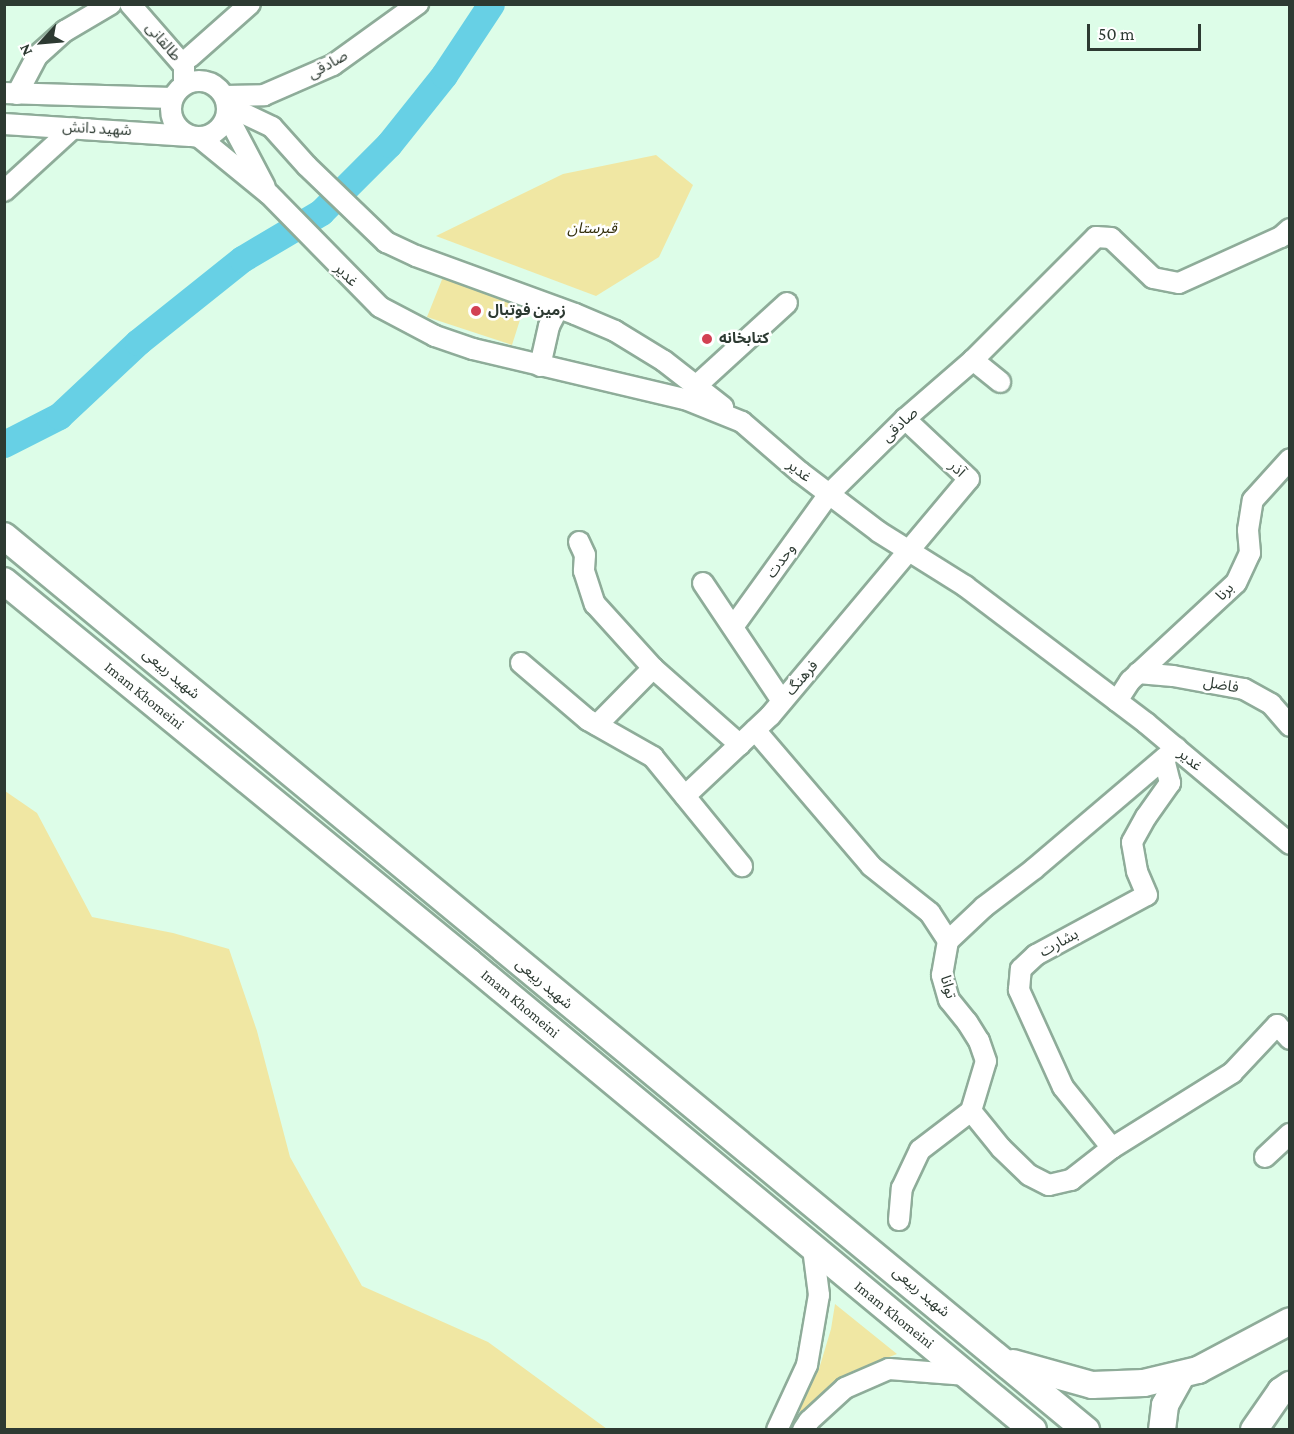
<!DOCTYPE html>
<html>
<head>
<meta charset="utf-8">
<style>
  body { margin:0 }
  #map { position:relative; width:1294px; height:1434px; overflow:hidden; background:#ddfde8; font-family:"Crimson Pro","Noto Sans Arabic",serif }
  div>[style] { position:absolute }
  .green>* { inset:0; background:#f0e7a3 }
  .river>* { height:27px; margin:-13.5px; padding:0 13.5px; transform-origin:13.5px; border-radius:13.5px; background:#67d0e5 }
  .roads { filter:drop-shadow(2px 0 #8eac99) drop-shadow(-2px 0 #8eac99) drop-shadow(0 2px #8eac99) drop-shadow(0 -2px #8eac99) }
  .minor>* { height:20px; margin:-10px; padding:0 10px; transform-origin:10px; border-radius:10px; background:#fff }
  .minor>.ring { margin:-10px; padding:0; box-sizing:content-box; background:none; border:20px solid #fff; border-radius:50% }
  .major>* { height:26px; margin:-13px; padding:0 13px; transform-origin:13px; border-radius:13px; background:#fff }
  .dots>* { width:16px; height:16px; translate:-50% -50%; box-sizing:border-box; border:3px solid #fff; border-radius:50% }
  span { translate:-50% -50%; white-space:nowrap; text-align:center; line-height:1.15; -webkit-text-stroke:5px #fff; paint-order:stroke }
  .street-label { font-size:15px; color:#2d3a32 }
  .park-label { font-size:15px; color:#332e0a; font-style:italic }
  .poi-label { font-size:15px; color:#2d3a32; font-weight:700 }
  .left { translate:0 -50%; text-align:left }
  .frame { position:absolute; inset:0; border:6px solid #2d3a32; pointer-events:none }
  .north { position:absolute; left:12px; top:12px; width:60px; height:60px; -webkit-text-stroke:4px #fff; paint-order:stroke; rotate:244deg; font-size:16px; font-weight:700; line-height:24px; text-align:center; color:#2d3a32 }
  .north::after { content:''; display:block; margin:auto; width:21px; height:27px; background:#2d3a32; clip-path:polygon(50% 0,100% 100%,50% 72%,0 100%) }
  .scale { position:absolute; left:1087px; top:24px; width:114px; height:27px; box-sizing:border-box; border:3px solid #2d3a32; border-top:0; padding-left:8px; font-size:18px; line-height:21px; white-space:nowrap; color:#2d3a32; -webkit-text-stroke:4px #fff; paint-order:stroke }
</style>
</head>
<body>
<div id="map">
  <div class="green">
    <div style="clip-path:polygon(656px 155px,693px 185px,659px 257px,596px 296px,436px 236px,563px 174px)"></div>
    <div style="clip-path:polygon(443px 277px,525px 304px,512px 345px,427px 317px)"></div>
    <div style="clip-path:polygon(5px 791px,37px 813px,92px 917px,173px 933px,229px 949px,257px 1031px,290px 1157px,362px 1286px,488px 1342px,607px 1429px,5px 1429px)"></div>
    <div style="clip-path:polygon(835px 1304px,897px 1354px,853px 1371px,805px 1413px,797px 1410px,819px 1369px,831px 1329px)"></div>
  </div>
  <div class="river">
    <div style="left:4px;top:444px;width:62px;rotate:-27deg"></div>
    <div style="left:59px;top:416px;width:108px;rotate:-43.1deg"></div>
    <div style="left:138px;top:342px;width:133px;rotate:-38.6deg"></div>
    <div style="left:242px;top:259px;width:92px;rotate:-30.7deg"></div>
    <div style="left:321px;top:212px;width:96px;rotate:-45deg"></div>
    <div style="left:389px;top:144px;width:88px;rotate:-51.4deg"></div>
    <div style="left:444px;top:75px;width:85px;rotate:-56.5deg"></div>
  </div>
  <div class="roads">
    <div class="minor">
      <div style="left:130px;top:4px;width:82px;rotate:48.9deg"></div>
      <div style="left:184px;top:66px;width:18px;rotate:90deg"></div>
      <div style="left:190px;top:57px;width:80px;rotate:-41.5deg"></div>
      <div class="ring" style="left:171px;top:81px;width:36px;height:36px"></div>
      <div style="left:4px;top:93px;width:168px;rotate:1.7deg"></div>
      <div style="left:17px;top:94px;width:43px;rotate:-62.2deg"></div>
      <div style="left:37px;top:56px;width:38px;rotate:-42deg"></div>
      <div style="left:65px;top:31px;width:53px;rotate:-30.4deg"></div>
      <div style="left:225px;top:96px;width:39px;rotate:-1deg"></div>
      <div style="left:264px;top:95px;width:75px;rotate:-23.5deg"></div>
      <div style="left:333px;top:65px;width:105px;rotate:-35.7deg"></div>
      <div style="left:228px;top:106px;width:49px;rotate:25.5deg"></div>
      <div style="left:272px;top:127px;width:52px;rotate:48.1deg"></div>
      <div style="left:307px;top:166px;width:110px;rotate:43.9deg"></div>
      <div style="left:386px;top:242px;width:33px;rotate:25deg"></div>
      <div style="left:416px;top:256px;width:169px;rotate:20deg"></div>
      <div style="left:575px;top:314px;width:43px;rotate:23deg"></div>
      <div style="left:615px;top:331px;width:57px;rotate:31.5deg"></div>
      <div style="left:664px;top:361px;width:75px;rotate:37.9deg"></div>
      <div style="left:227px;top:115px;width:81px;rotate:62.2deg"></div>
      <div style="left:4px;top:124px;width:186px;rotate:3.7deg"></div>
      <div style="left:199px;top:137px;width:90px;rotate:39.2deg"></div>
      <div style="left:269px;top:194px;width:158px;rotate:45.5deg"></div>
      <div style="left:380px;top:307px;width:62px;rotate:27.8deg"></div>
      <div style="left:435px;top:336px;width:40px;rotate:18.9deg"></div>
      <div style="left:473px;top:349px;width:218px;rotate:13.3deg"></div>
      <div style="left:685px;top:399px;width:61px;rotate:22deg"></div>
      <div style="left:742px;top:422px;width:77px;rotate:40.8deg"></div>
      <div style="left:800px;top:472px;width:99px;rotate:37.2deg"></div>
      <div style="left:879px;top:532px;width:102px;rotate:32.1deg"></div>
      <div style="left:965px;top:586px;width:227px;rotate:37.1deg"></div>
      <div style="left:1146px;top:723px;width:188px;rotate:40deg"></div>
      <div style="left:4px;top:191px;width:93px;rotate:-42.4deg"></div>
      <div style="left:973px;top:360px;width:35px;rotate:39deg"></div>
      <div style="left:540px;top:366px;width:41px;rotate:-77.3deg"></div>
      <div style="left:549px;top:326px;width:20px;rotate:-63deg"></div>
      <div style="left:696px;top:386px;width:123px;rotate:-42.4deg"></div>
      <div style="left:579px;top:542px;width:14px;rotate:65deg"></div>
      <div style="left:585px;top:555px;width:16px;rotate:94deg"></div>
      <div style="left:584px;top:571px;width:35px;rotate:72deg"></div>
      <div style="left:595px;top:604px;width:86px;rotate:47.8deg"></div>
      <div style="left:653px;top:668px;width:116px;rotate:41.5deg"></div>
      <div style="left:703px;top:583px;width:142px;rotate:56.2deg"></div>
      <div style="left:733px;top:627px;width:164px;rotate:-54.2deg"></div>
      <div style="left:829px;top:494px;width:107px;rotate:-44.6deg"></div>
      <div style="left:905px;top:419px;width:90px;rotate:-40.9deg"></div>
      <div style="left:973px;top:360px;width:174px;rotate:-45deg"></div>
      <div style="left:1096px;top:237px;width:15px;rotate:4deg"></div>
      <div style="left:1111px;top:238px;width:58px;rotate:43.6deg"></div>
      <div style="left:1153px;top:278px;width:26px;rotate:11deg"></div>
      <div style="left:1179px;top:283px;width:112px;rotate:-24.3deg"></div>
      <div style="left:1281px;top:237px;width:12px;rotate:-42deg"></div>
      <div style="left:521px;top:663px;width:88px;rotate:40.4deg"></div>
      <div style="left:588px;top:720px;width:75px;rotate:29.6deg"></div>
      <div style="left:653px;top:757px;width:141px;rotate:50.8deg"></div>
      <div style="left:1138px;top:673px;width:35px;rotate:5deg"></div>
      <div style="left:1173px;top:676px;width:72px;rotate:10.4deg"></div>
      <div style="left:1244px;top:689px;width:31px;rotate:29deg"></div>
      <div style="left:1271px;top:704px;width:29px;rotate:49deg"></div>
      <div style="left:1117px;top:701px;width:24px;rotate:-57deg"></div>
      <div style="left:1130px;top:681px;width:144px;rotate:-42.8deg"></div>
      <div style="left:1236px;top:583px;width:33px;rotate:-65deg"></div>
      <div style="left:1250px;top:553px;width:23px;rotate:-95deg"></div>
      <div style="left:1248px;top:530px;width:30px;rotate:-81deg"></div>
      <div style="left:1253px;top:500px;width:55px;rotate:-47.9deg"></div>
      <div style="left:597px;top:725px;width:80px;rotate:-45.5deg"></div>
      <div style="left:755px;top:730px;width:179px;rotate:49.5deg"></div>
      <div style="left:871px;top:866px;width:75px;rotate:38.5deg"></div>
      <div style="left:930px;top:913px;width:33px;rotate:57deg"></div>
      <div style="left:685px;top:796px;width:117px;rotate:-43.3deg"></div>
      <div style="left:770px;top:716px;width:309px;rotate:-50deg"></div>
      <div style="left:969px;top:479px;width:88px;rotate:-136.8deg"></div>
      <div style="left:971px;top:1111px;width:48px;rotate:51deg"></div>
      <div style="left:1001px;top:1148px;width:39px;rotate:44deg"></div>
      <div style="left:1029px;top:1175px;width:22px;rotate:27deg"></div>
      <div style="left:1049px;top:1185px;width:23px;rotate:-13deg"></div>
      <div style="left:1071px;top:1180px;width:52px;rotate:-38deg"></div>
      <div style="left:1112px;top:1148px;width:142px;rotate:-32deg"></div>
      <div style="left:1232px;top:1073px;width:66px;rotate:-46.8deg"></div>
      <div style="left:1277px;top:1025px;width:19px;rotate:47deg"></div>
      <div style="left:1112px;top:1148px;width:78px;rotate:-128.8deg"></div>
      <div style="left:1063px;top:1087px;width:107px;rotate:-114.4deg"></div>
      <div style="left:1019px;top:990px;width:21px;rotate:-85deg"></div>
      <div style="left:1021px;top:969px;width:21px;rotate:-43deg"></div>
      <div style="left:1036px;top:955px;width:126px;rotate:-28.4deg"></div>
      <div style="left:1147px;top:895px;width:26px;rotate:-113deg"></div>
      <div style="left:1137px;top:871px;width:29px;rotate:-100deg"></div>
      <div style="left:1132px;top:842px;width:29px;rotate:-61deg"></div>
      <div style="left:1146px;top:817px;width:42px;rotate:-54.8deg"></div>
      <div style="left:1170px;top:783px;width:25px;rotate:-104deg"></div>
      <div style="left:1265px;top:1157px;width:34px;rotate:-43deg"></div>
      <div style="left:899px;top:1220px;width:32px;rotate:-85deg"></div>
      <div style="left:902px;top:1188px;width:42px;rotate:-64.7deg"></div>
      <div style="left:920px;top:1150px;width:64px;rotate:-37.4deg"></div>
      <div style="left:971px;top:1111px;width:52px;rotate:-73.3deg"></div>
      <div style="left:986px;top:1061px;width:21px;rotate:-109deg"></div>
      <div style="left:979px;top:1041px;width:22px;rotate:-122deg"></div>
      <div style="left:967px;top:1022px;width:28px;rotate:-129deg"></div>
      <div style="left:949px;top:1000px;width:26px;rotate:-106deg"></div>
      <div style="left:942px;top:975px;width:35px;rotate:-80deg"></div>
      <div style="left:948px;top:941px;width:50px;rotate:-43.4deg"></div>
      <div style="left:984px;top:907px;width:63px;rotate:-37.2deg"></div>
      <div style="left:1034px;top:869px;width:187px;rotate:-40.4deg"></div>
      <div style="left:777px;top:1430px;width:72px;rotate:-65.2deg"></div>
      <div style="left:807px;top:1365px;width:71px;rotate:-80.3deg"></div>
      <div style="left:819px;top:1295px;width:47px;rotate:-97.3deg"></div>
      <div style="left:803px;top:1430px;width:11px;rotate:-56deg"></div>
      <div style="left:809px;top:1421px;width:49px;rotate:-42.5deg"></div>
      <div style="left:845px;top:1388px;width:48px;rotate:-23.4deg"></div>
      <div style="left:889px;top:1369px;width:78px;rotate:4.4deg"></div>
    </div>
    <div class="major">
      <div style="left:4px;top:536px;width:1404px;rotate:39.57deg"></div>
      <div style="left:4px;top:581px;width:601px;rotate:39.33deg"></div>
      <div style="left:469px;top:962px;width:733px;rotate:39.69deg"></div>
      <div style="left:1013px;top:1363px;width:82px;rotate:15.6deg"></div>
      <div style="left:1092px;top:1385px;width:52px;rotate:-2.2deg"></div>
      <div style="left:1144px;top:1383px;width:56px;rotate:-13.5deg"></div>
      <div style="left:1198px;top:1370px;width:104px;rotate:-28deg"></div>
      <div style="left:1162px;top:1430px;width:25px;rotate:-83deg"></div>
      <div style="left:1165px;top:1405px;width:33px;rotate:-61deg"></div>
      <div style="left:1254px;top:1430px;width:47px;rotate:-55.3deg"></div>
      <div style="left:1281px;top:1391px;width:11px;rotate:-34deg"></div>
    </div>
  </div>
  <div class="dots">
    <div style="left:476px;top:311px;background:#d24152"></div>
    <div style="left:707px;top:339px;background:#d24152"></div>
  </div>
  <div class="street-label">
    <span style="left:163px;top:42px;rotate:49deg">طالقانی</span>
    <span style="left:328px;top:65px;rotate:-29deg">صادقی</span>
    <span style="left:97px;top:129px;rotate:3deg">شهید دانش</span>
    <span style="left:346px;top:275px;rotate:45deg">غدیر</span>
    <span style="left:900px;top:425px;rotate:-43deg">صادقی</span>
    <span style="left:957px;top:469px;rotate:44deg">آذر</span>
    <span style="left:799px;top:471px;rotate:39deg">غدیر</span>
    <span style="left:781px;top:561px;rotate:-54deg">وحدت</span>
    <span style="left:1225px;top:592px;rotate:-45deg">برنا</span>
    <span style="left:171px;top:674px;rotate:40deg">شهید ربیعی</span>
    <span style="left:802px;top:678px;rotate:-49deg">فرهنگ</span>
    <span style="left:1221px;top:685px;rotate:10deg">فاضل</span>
    <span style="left:144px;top:696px;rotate:39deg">Imam Khomeini</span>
    <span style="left:1190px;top:760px;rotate:40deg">غدیر</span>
    <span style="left:1059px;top:943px;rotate:-29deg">بشارت</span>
    <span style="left:544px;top:984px;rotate:40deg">شهید ربیعی</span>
    <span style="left:948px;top:987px;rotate:74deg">توانا</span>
    <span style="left:520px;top:1004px;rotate:40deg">Imam Khomeini</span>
    <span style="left:921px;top:1292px;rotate:40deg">شهید ربیعی</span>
    <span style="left:894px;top:1315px;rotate:39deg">Imam Khomeini</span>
  </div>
  <div class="park-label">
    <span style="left:592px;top:229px">قبرستان</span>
  </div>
  <div class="poi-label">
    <span class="left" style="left:488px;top:311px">زمین فوتبال</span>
    <span class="left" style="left:719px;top:339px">کتابخانه</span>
  </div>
  <div class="frame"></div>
  <div class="north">N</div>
  <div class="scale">50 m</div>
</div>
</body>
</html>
